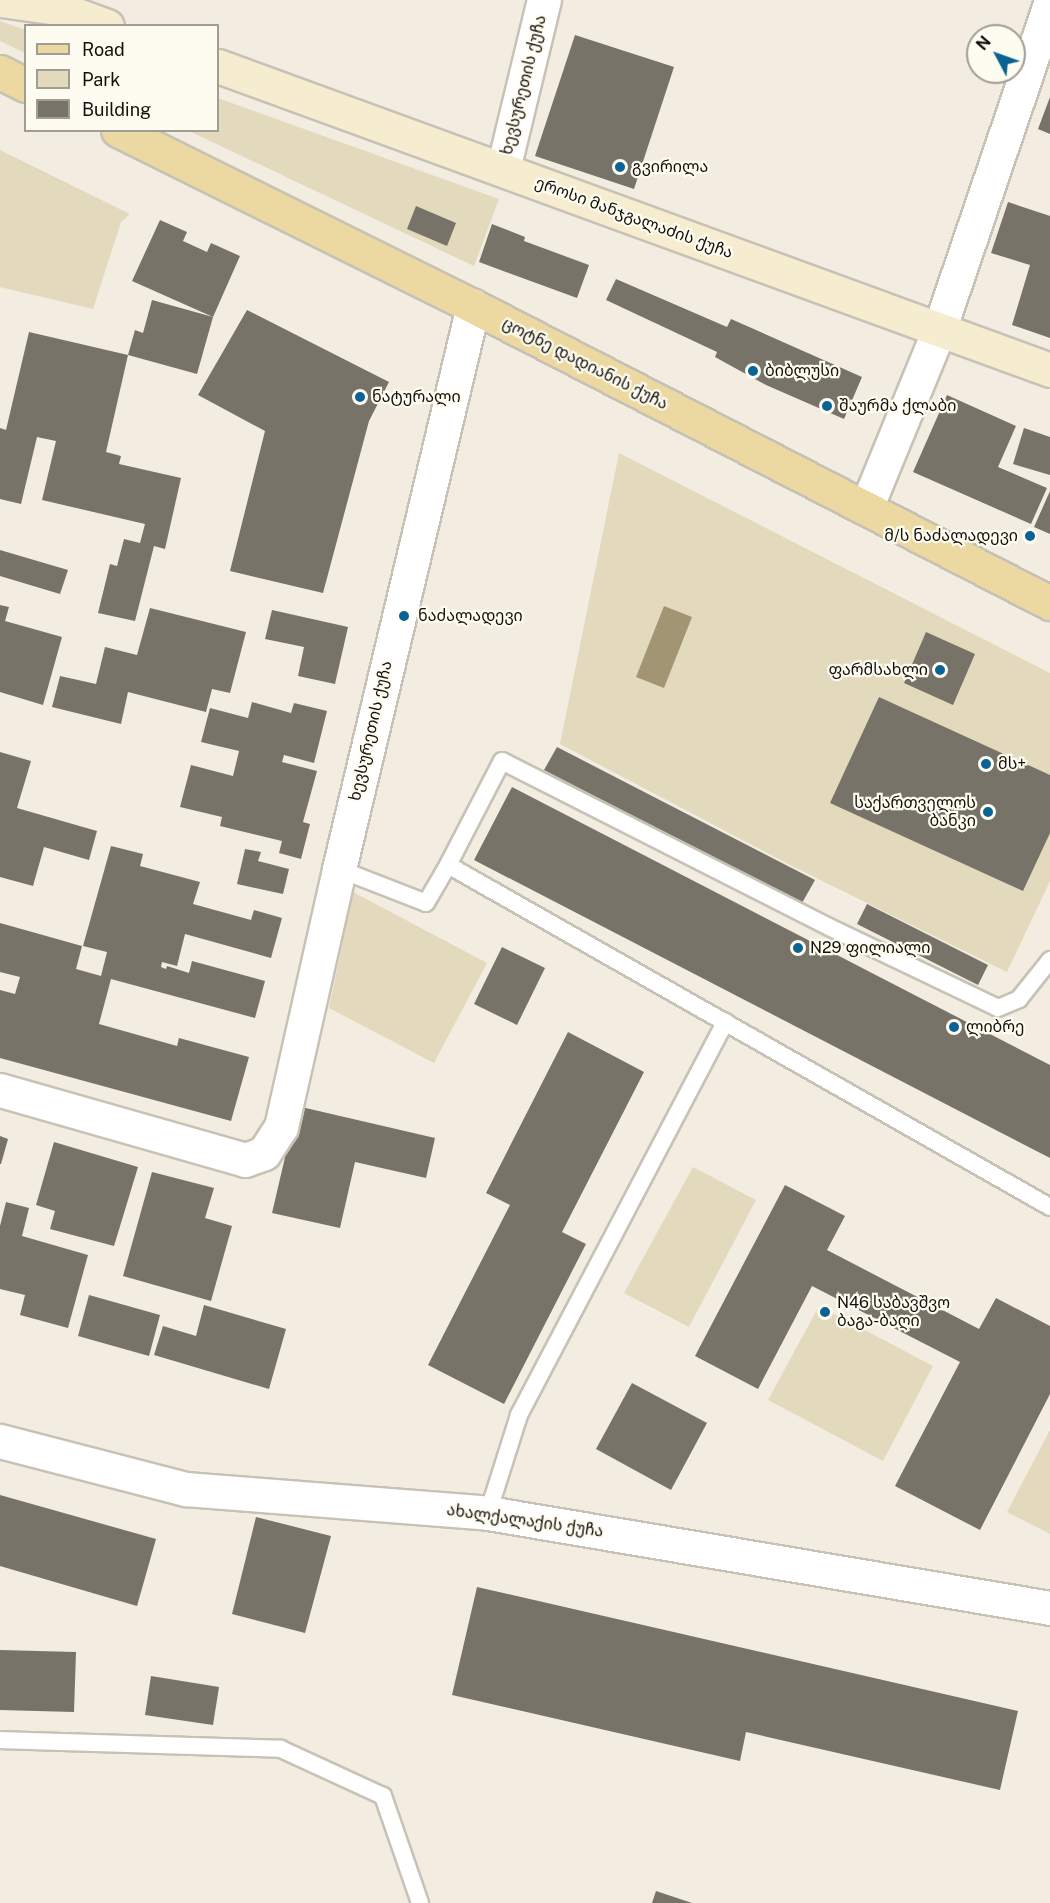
<!DOCTYPE html>
<html>
<head>
<meta charset="utf-8">
<style>
  body { margin:0 }
  #map { position:relative; width:1050px; height:1903px; overflow:hidden; background:#f2ede0; font-family:"Public Sans","Noto Sans Georgian",sans-serif }
  div>[style] { position:absolute }
  .green>* { inset:0; background:#e3d9bc }
  .water>* { inset:0; background:#a19574 }
  .building>* { inset:0; background:#777368 }
  .roads { filter:drop-shadow(2px 0 #c7c2b5) drop-shadow(-2px 0 #c7c2b5) drop-shadow(0 2px #c7c2b5) drop-shadow(0 -2px #c7c2b5) }
  .lane>* { height:16px; margin:-8px; padding:0 8px; transform-origin:8px; border-radius:8px; background:#fff }
  .street>* { height:33px; margin:-16.5px; padding:0 16.5px; transform-origin:16.5px; border-radius:16.5px; background:#fff }
  .secondary>* { height:33px; margin:-16.5px; padding:0 16.5px; transform-origin:16.5px; border-radius:16.5px; background:#f6ecd0 }
  .primary>* { height:33px; margin:-16.5px; padding:0 16.5px; transform-origin:16.5px; border-radius:16.5px; background:#ecd9a1 }
  .dots>* { width:16px; height:16px; translate:-50% -50%; box-sizing:border-box; border:3px solid #fefbf0; border-radius:50% }
  span { translate:-50% -50%; white-space:nowrap; text-align:center; line-height:1.15; -webkit-text-stroke:4.5px #fefbf0; paint-order:stroke }
  .street-label { font-size:16px; color:#12100c }
  .poi-label { font-size:16px; color:#12100c }
  .left { translate:0 -50%; text-align:left }
  .right { translate:-100% -50%; text-align:right }
  .legend { position:absolute; left:24px; top:24px; width:195px; height:108px; box-sizing:border-box; background:#fefbf0; border:2px solid #a09d95; margin:0; padding:8px 10px; list-style:none; font-size:18px; color:#12100c }
  .legend li { display:flex; align-items:center; gap:12px; height:30px }
  .legend b { width:30px; border:2px solid #a09d95 }
  .north { position:absolute; left:966px; top:24px; width:60px; height:60px; box-sizing:border-box; background:#fefbf0; border:2px solid #a09d95; border-radius:50%; rotate:311deg; font-size:16px; font-weight:700; line-height:24px; text-align:center; color:#12100c }
  .north::after { content:''; display:block; margin:auto; width:21px; height:27px; background:#0a6394; clip-path:polygon(50% 0,100% 100%,50% 72%,0 100%) }
</style>
</head>
<body>
<div id="map">
  <div class="green">
    <div style="clip-path:polygon(0 21px,25px 30px,25px 53px,0 41px)"></div>
    <div style="clip-path:polygon(218px 98px,499px 199px,474px 266px,189px 131px,218px 130px)"></div>
    <div style="clip-path:polygon(0 150px,130px 214px,121px 222px,93px 309px,0 287px)"></div>
    <div style="clip-path:polygon(619px 453px,1050px 673px,1050px 881px,1007px 972px,792px 866px,560px 744px)"></div>
    <div style="clip-path:polygon(353px 892px,487px 963px,434px 1063px,329px 1008px)"></div>
    <div style="clip-path:polygon(693px 1167px,756px 1200px,689px 1327px,624px 1293px)"></div>
    <div style="clip-path:polygon(819px 1306px,933px 1366px,883px 1461px,768px 1400px)"></div>
    <div style="clip-path:polygon(1050px 1430px,1050px 1534px,1007px 1512px)"></div>
  </div>
  <div class="water">
    <div style="clip-path:polygon(664px 606px,692px 617px,664px 688px,636px 677px)"></div>
  </div>
  <div class="building">
    <div style="clip-path:polygon(575px 35px,674px 67px,634px 189px,535px 156px)"></div>
    <div style="clip-path:polygon(1050px 97px,1050px 134px,1038px 129px)"></div>
    <div style="clip-path:polygon(1008px 202px,1050px 216px,1050px 338px,1012px 325px,1030px 265px,991px 253px)"></div>
    <div style="clip-path:polygon(416px 206px,456px 223px,447px 246px,407px 229px)"></div>
    <div style="clip-path:polygon(160px 220px,187px 232px,183px 241px,207px 252px,211px 243px,240px 256px,213px 317px,197px 374px,128px 355px,135px 330px,143px 333px,152px 300px,213px 317px,132px 281px)"></div>
    <div style="clip-path:polygon(492px 224px,525px 237px,524px 241px,589px 265px,577px 298px,479px 262px)"></div>
    <div style="clip-path:polygon(616px 279px,727px 327px,731px 319px,862px 377px,844px 419px,766px 385px,715px 357px,717px 352px,606px 300px)"></div>
    <div style="clip-path:polygon(247px 310px,389px 382px,369px 421px,323px 593px,230px 571px,265px 431px,198px 395px)"></div>
    <div style="clip-path:polygon(29px 332px,128px 355px,106px 452px,121px 456px,119px 464px,181px 478px,165px 549px,154px 546px,135px 621px,98px 613px,110px 564px,117px 566px,124px 539px,140px 543px,145px 524px,42px 500px,56px 441px,37px 437px,21px 504px,0 499px,0 428px,6px 430px)"></div>
    <div style="clip-path:polygon(947px 395px,1016px 426px,998px 467px,1047px 488px,1031px 524px,913px 472px)"></div>
    <div style="clip-path:polygon(1024px 428px,1050px 437px,1050px 475px,1013px 464px)"></div>
    <div style="clip-path:polygon(1050px 491px,1050px 534px,1034px 527px)"></div>
    <div style="clip-path:polygon(0 550px,68px 570px,60px 594px,0 576px)"></div>
    <div style="clip-path:polygon(0 605px,9px 607px,5px 621px,62px 637px,43px 705px,0 692px)"></div>
    <div style="clip-path:polygon(150px 608px,246px 632px,230px 693px,212px 689px,206px 712px,128px 692px,121px 724px,52px 707px,60px 676px,96px 684px,105px 647px,137px 655px)"></div>
    <div style="clip-path:polygon(272px 610px,348px 627px,335px 684px,298px 676px,304px 647px,265px 639px)"></div>
    <div style="clip-path:polygon(926px 632px,975px 654px,953px 705px,904px 683px)"></div>
    <div style="clip-path:polygon(879px 697px,1050px 775px,1050px 833px,1023px 891px,830px 803px)"></div>
    <div style="clip-path:polygon(252px 702px,291px 713px,294px 703px,327px 711px,314px 763px,284px 755px,282px 762px,317px 771px,303px 822px,310px 824px,301px 859px,279px 853px,282px 841px,220px 826px,222px 817px,180px 807px,191px 765px,233px 776px,239px 751px,201px 742px,210px 708px,248px 718px)"></div>
    <div style="clip-path:polygon(557px 747px,815px 880px,802px 903px,544px 770px)"></div>
    <div style="clip-path:polygon(0 752px,31px 761px,17px 808px,97px 831px,89px 860px,44px 847px,33px 886px,0 877px)"></div>
    <div style="clip-path:polygon(512px 787px,1050px 1065px,1050px 1158px,474px 860px)"></div>
    <div style="clip-path:polygon(111px 846px,143px 854px,140px 866px,200px 882px,193px 904px,251px 920px,254px 910px,282px 918px,271px 958px,185px 934px,177px 966px,162px 962px,161px 967px,166px 969px,167px 966px,189px 973px,192px 961px,265px 981px,255px 1018px,111px 979px,99px 1024px,177px 1046px,179px 1038px,249px 1057px,231px 1121px,0 1058px,0 990px,15px 994px,20px 977px,0 972px,0 923px,82px 946px,76px 969px,101px 976px,107px 952px,83px 946px)"></div>
    <div style="clip-path:polygon(245px 849px,261px 852px,258px 861px,289px 869px,283px 894px,237px 884px)"></div>
    <div style="clip-path:polygon(867px 904px,988px 965px,978px 985px,857px 924px)"></div>
    <div style="clip-path:polygon(502px 947px,545px 968px,517px 1025px,474px 1004px)"></div>
    <div style="clip-path:polygon(568px 1032px,644px 1072px,562px 1232px,586px 1244px,504px 1404px,428px 1365px,510px 1205px,486px 1193px)"></div>
    <div style="clip-path:polygon(297px 1106px,435px 1138px,426px 1178px,355px 1162px,340px 1228px,272px 1213px)"></div>
    <div style="clip-path:polygon(0 1136px,8px 1139px,1px 1164px,0 1164px)"></div>
    <div style="clip-path:polygon(54px 1142px,138px 1167px,114px 1246px,50px 1229px,55px 1211px,36px 1205px)"></div>
    <div style="clip-path:polygon(152px 1172px,214px 1188px,205px 1218px,232px 1226px,211px 1301px,123px 1276px)"></div>
    <div style="clip-path:polygon(785px 1185px,845px 1216px,827px 1250px,979px 1329px,996px 1298px,1050px 1326px,1050px 1394px,980px 1530px,895px 1486px,960px 1362px,812px 1286px,758px 1389px,695px 1356px)"></div>
    <div style="clip-path:polygon(6px 1202px,29px 1208px,22px 1236px,88px 1255px,68px 1328px,20px 1315px,25px 1295px,0 1289px,0 1226px)"></div>
    <div style="clip-path:polygon(89px 1295px,160px 1315px,149px 1356px,78px 1336px)"></div>
    <div style="clip-path:polygon(204px 1305px,286px 1329px,269px 1389px,154px 1355px,163px 1326px,196px 1336px)"></div>
    <div style="clip-path:polygon(632px 1383px,707px 1423px,671px 1490px,596px 1449px)"></div>
    <div style="clip-path:polygon(0 1495px,156px 1539px,137px 1606px,0 1566px)"></div>
    <div style="clip-path:polygon(256px 1517px,331px 1536px,305px 1633px,232px 1614px)"></div>
    <div style="clip-path:polygon(477px 1587px,1018px 1711px,1000px 1790px,746px 1732px,740px 1761px,452px 1695px)"></div>
    <div style="clip-path:polygon(0 1650px,76px 1652px,74px 1712px,0 1710px)"></div>
    <div style="clip-path:polygon(151px 1676px,219px 1687px,213px 1725px,145px 1715px)"></div>
    <div style="clip-path:polygon(656px 1891px,692px 1903px,652px 1903px)"></div>
  </div>
  <div class="roads">
    <div class="lane">
      <div style="left:448px;top:865px;width:117px;rotate:-62.6deg"></div>
      <div style="left:502px;top:761px;width:367px;rotate:26.9deg"></div>
      <div style="left:829px;top:927px;width:187px;rotate:25.6deg"></div>
      <div style="left:998px;top:1008px;width:23px;rotate:-23deg"></div>
      <div style="left:1019px;top:999px;width:50px;rotate:-51.5deg"></div>
      <div style="left:339px;top:869px;width:93px;rotate:21.3deg"></div>
      <div style="left:426px;top:903px;width:44px;rotate:-59.9deg"></div>
      <div style="left:448px;top:865px;width:692px;rotate:29.6deg"></div>
      <div style="left:488px;top:1513px;width:103px;rotate:-72.4deg"></div>
      <div style="left:519px;top:1415px;width:444px;rotate:-62.3deg"></div>
      <div style="left:0;top:1740px;width:281px;rotate:1.8deg"></div>
      <div style="left:281px;top:1749px;width:112px;rotate:24.7deg"></div>
      <div style="left:383px;top:1796px;width:113px;rotate:70.9deg"></div>
    </div>
    <div class="street">
      <div style="left:503px;top:169px;width:174px;rotate:-76.4deg"></div>
      <div style="left:866px;top:508px;width:192px;rotate:-67.7deg"></div>
      <div style="left:939px;top:330px;width:344px;rotate:-71.2deg"></div>
      <div style="left:0;top:1090px;width:255px;rotate:15.9deg"></div>
      <div style="left:245px;top:1160px;width:20px;rotate:-20deg"></div>
      <div style="left:264px;top:1153px;width:31px;rotate:-57deg"></div>
      <div style="left:281px;top:1127px;width:264px;rotate:-77.3deg"></div>
      <div style="left:339px;top:869px;width:579px;rotate:-76.61deg"></div>
      <div style="left:0;top:1441px;width:192px;rotate:14.5deg"></div>
      <div style="left:186px;top:1489px;width:303px;rotate:4.5deg"></div>
      <div style="left:488px;top:1513px;width:570px;rotate:9.59deg"></div>
    </div>
    <div class="secondary">
      <div style="left:1px;top:0;width:58px;rotate:8deg"></div>
      <div style="left:58px;top:8px;width:52px;rotate:20.2deg"></div>
      <div style="left:218px;top:66px;width:886px;rotate:20.07deg"></div>
    </div>
    <div class="primary">
      <div style="left:0;top:72px;width:29px;rotate:27deg"></div>
      <div style="left:118px;top:130px;width:396px;rotate:26.4deg"></div>
      <div style="left:473px;top:306px;width:649px;rotate:27.24deg"></div>
    </div>
  </div>
  <div class="dots">
    <div style="left:620px;top:167px;background:#0a6394"></div>
    <div style="left:753px;top:371px;background:#0a6394"></div>
    <div style="left:360px;top:397px;background:#0a6394"></div>
    <div style="left:827px;top:406px;background:#0a6394"></div>
    <div style="left:1030px;top:536px;background:#0a6394"></div>
    <div style="left:404px;top:616px;background:#0a6394"></div>
    <div style="left:940px;top:670px;background:#0a6394"></div>
    <div style="left:986px;top:764px;background:#0a6394"></div>
    <div style="left:988px;top:812px;background:#0a6394"></div>
    <div style="left:798px;top:948px;background:#0a6394"></div>
    <div style="left:954px;top:1027px;background:#0a6394"></div>
    <div style="left:825px;top:1312px;background:#0a6394"></div>
  </div>
  <div class="street-label">
    <span style="left:524px;top:85px;rotate:-76deg">ხევსურეთის ქუჩა</span>
    <span style="left:634px;top:218px;rotate:20deg">ეროსი მანჯგალაძის ქუჩა</span>
    <span style="left:585px;top:364px;rotate:27deg">ცოტნე დადიანის ქუჩა</span>
    <span style="left:371px;top:731px;rotate:-77deg">ხევსურეთის ქუჩა</span>
    <span style="left:525px;top:1521px;rotate:8deg">ახალქალაქის ქუჩა</span>
  </div>
  <div class="poi-label">
    <span class="left" style="left:632px;top:167px">გვირილა</span>
    <span class="left" style="left:765px;top:371px">ბიბლუსი</span>
    <span class="left" style="left:372px;top:397px">ნატურალი</span>
    <span class="left" style="left:839px;top:406px">შაურმა ქლაბი</span>
    <span class="right" style="left:1018px;top:536px">მ/ს ნაძალადევი</span>
    <span class="left" style="left:418px;top:616px">ნაძალადევი</span>
    <span class="right" style="left:928px;top:670px">ფარმსახლი</span>
    <span class="left" style="left:998px;top:764px">მს+</span>
    <span class="right" style="left:976px;top:812px">საქართველოს<br>ბანკი</span>
    <span class="left" style="left:810px;top:948px">N29 ფილიალი</span>
    <span class="left" style="left:966px;top:1027px">ლიბრე</span>
    <span class="left" style="left:837px;top:1312px">N46 საბავშვო<br>ბაგა-ბაღი</span>
  </div>
  <ul class="legend">
  <li><b style="height:8px;background:#ecd9a1"></b>Road</li>
  <li><b style="height:16px;background:#e3d9bc"></b>Park</li>
  <li><b style="height:16px;background:#777368"></b>Building</li>
  </ul>
  <div class="north">N</div>
</div>
</body>
</html>
